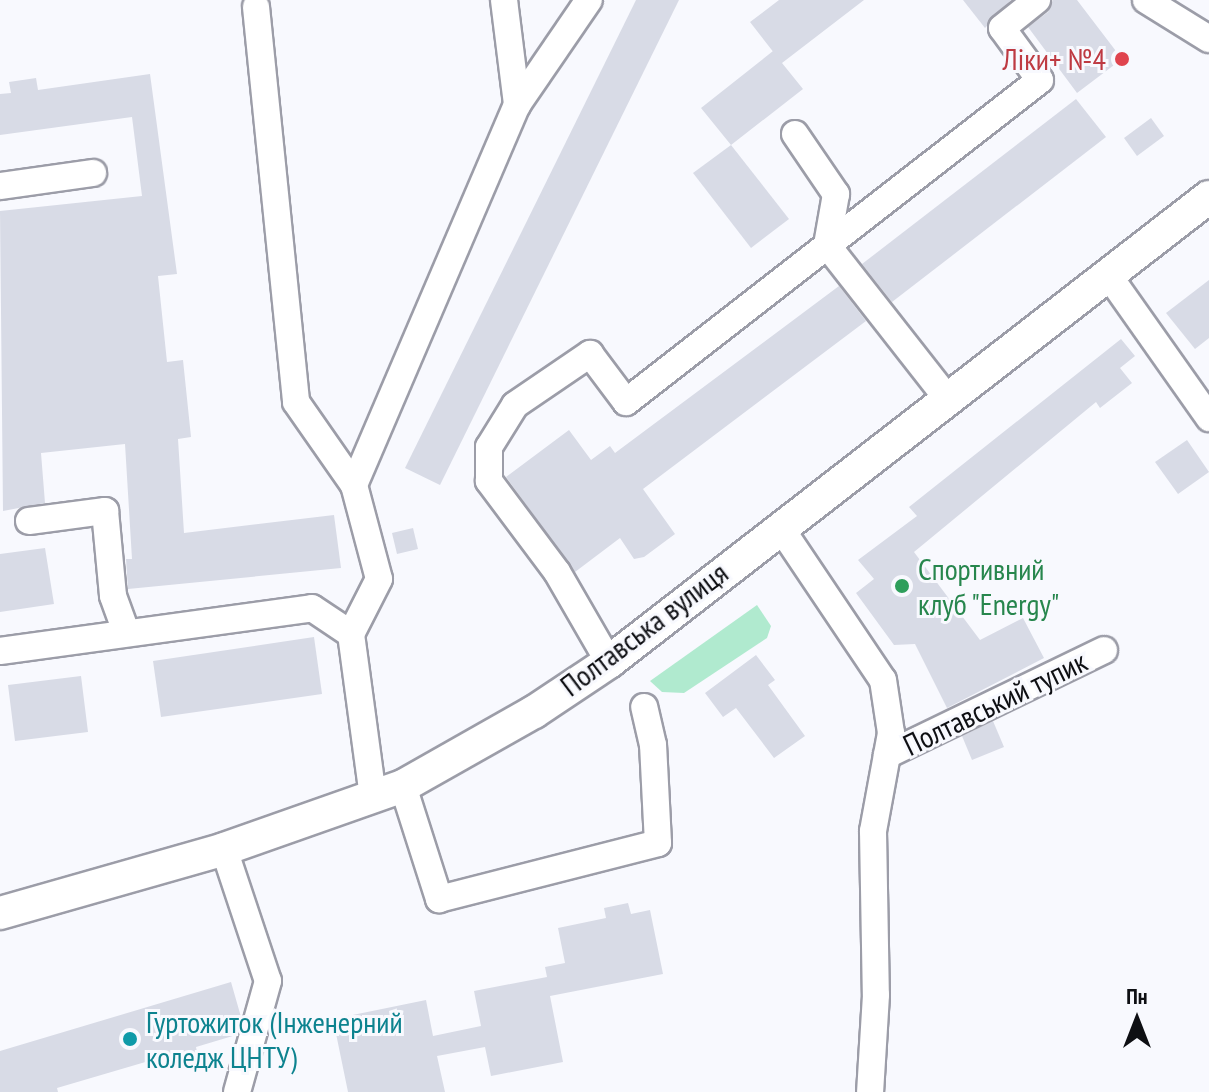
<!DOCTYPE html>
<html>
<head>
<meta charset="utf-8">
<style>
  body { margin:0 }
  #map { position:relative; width:1209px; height:1092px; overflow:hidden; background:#f8f9fe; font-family:"PT Sans Narrow",sans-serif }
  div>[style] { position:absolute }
  .green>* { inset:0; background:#b0eacf }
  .building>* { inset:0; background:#d8dbe6 }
  .roads { filter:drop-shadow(2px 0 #9c9da8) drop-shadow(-2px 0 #9c9da8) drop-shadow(0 2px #9c9da8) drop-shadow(0 -2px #9c9da8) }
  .minor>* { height:26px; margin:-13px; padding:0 13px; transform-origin:13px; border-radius:13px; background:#fff }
  .major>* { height:32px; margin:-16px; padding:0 16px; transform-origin:16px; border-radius:16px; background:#fff }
  .dots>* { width:22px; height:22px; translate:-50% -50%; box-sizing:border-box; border:4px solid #f8f9fe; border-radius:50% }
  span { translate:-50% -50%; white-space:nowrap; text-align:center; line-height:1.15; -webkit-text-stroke:6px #f8f9fe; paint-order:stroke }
  .health-label { font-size:30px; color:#be3a42 }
  .right { translate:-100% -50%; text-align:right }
  .leisure-label { font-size:30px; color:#27864d }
  .left { translate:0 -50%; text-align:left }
  .street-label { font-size:30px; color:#0e0f13 }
  .culture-label { font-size:30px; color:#0d838f }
  .north { position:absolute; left:1097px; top:980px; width:80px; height:80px; -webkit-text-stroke:6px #f8f9fe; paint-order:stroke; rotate:0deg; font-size:22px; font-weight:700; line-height:32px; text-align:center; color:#0e0f13 }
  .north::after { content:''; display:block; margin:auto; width:28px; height:36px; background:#0e0f13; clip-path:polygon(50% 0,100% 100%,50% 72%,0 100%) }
</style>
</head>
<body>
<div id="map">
  <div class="green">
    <div style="clip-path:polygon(757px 605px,771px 626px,767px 638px,684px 693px,662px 692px,650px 681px)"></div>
  </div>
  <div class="building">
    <div style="clip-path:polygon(636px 0,679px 0,440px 485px,405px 468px)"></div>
    <div style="clip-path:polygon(779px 0,864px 0,782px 63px,803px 89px,731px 145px,701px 108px,773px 51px,778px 58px,750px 22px)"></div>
    <div style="clip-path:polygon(963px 0,1011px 0,985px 28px)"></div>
    <div style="clip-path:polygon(1053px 0,1077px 0,1122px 59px,1077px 93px,1028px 27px,1048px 12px)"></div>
    <div style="clip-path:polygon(150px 74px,177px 274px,158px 276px,167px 362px,183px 360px,191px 437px,178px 439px,184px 533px,334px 515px,341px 568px,128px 589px,126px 559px,132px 559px,125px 444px,41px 453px,45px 503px,3px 511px,0 211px,142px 196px,132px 117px,0 135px,0 94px,11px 93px,9px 82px,36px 78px,38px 90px)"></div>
    <div style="clip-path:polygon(1076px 99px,1106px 137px,892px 302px,862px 264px)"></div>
    <div style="clip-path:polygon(1151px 118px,1164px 136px,1137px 156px,1124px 138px)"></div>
    <div style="clip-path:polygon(731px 145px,789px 219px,751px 248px,693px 173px)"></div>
    <div style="clip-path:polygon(1209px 280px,1209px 338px,1195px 349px,1166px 313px)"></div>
    <div style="clip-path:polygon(839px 286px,866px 321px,643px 489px,675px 534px,644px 557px,634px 559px,620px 538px,575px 572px,506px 477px,569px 430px,591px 460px,610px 446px,615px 453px)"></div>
    <div style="clip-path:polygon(1121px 339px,1135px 356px,1120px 368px,1132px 383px,1100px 408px,1096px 402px,914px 552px,980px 640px,1023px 618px,1044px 658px,947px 708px,915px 644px,894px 645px,856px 593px,874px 579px,858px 560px,917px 516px,909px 507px)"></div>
    <div style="clip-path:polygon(1187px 440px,1209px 472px,1178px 494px,1155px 462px)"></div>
    <div style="clip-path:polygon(413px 528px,418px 549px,397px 554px,392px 533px)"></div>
    <div style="clip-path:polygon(45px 548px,54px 604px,0 612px,0 554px)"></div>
    <div style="clip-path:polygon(314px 637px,322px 694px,161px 717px,153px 661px)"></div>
    <div style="clip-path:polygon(756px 655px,775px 680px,768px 685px,805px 736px,774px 758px,736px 708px,723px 717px,705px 693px)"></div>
    <div style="clip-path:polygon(81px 676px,88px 732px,15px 741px,8px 685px)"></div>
    <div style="clip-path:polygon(993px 721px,1004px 747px,972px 760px,962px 736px)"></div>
    <div style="clip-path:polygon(628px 903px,631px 914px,650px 910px,663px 974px,550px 996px,563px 1062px,491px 1076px,485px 1047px,437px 1056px,445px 1092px,348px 1092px,333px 1019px,426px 1000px,433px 1036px,481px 1026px,474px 991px,547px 977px,545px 967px,565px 963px,558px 928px,606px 918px,604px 908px)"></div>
    <div style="clip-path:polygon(231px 982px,241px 1017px,236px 1035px,196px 1047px,198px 1057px,178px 1062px,176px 1053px,57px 1088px,58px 1092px,0 1092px,0 1051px)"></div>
  </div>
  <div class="roads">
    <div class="minor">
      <div style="left:504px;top:0;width:106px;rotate:82.9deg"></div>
      <div style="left:1146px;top:0;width:74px;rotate:31.8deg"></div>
      <div style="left:256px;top:7px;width:397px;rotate:84.2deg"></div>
      <div style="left:296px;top:402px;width:101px;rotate:55.1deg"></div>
      <div style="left:354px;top:485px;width:97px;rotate:75.1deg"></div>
      <div style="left:379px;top:579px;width:62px;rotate:117deg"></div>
      <div style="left:795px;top:134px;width:73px;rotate:55.7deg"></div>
      <div style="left:836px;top:194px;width:52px;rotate:100deg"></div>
      <div style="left:827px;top:245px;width:193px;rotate:51.9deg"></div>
      <div style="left:0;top:186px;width:94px;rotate:-8deg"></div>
      <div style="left:1109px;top:276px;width:174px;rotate:54.8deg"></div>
      <div style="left:354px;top:485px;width:413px;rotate:-66.8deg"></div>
      <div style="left:517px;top:105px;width:127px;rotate:-55.6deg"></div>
      <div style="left:29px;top:521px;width:77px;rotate:-7.5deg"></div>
      <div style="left:105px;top:511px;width:85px;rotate:84.6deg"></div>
      <div style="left:113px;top:596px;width:37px;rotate:70deg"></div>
      <div style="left:780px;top:527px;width:184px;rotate:56.1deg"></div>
      <div style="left:883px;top:680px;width:54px;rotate:81.4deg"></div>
      <div style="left:891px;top:733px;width:100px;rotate:100.4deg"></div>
      <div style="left:873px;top:831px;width:164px;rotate:89deg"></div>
      <div style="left:876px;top:995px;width:97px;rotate:93.5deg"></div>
      <div style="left:0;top:651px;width:315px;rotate:-7.8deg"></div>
      <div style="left:312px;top:608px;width:47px;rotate:33.7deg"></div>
      <div style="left:351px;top:634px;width:164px;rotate:82.3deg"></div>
      <div style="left:609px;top:662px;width:104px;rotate:-120deg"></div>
      <div style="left:557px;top:572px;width:114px;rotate:-126.8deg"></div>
      <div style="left:489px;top:481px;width:34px;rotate:-90deg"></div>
      <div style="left:489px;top:447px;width:49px;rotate:-58.2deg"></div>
      <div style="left:515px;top:405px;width:91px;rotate:-34.2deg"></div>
      <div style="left:590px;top:354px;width:60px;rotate:53.1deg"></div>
      <div style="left:626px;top:402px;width:524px;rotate:-37.87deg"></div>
      <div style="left:1040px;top:80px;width:64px;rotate:-126.2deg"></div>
      <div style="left:1002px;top:28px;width:45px;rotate:-38.7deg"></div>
      <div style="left:887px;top:755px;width:241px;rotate:-25.8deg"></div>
      <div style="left:403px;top:786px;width:119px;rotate:72.3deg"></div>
      <div style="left:439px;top:899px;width:226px;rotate:-14.3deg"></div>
      <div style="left:658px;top:843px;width:98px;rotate:-92.9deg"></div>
      <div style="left:653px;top:745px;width:39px;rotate:-103deg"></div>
      <div style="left:224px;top:849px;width:139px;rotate:71.6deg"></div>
      <div style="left:268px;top:981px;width:115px;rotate:105.6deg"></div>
    </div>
    <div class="major">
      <div style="left:0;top:913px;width:233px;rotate:-15.9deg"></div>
      <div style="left:224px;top:849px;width:190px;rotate:-19.4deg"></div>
      <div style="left:403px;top:786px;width:150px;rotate:-29.5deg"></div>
      <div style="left:534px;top:712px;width:90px;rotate:-33.7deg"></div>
      <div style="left:609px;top:662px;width:759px;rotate:-37.78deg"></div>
    </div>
  </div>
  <div class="dots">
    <div style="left:1122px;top:59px;background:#e0444e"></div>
    <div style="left:902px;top:586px;background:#2e9e5b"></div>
    <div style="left:130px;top:1039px;background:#0f9aa8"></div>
  </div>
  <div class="health-label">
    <span class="right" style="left:1106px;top:59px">Ліки+ №4</span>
  </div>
  <div class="leisure-label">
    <span class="left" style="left:918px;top:586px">Спортивний<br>клуб "Energy"</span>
  </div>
  <div class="street-label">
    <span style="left:644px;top:629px;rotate:-37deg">Полтавська вулиця</span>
    <span style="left:995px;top:703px;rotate:-26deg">Полтавський тупик</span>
  </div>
  <div class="culture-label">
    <span class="left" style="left:146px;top:1039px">Гуртожиток (Інженерний<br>коледж ЦНТУ)</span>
  </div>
  <div class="north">Пн</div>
</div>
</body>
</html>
